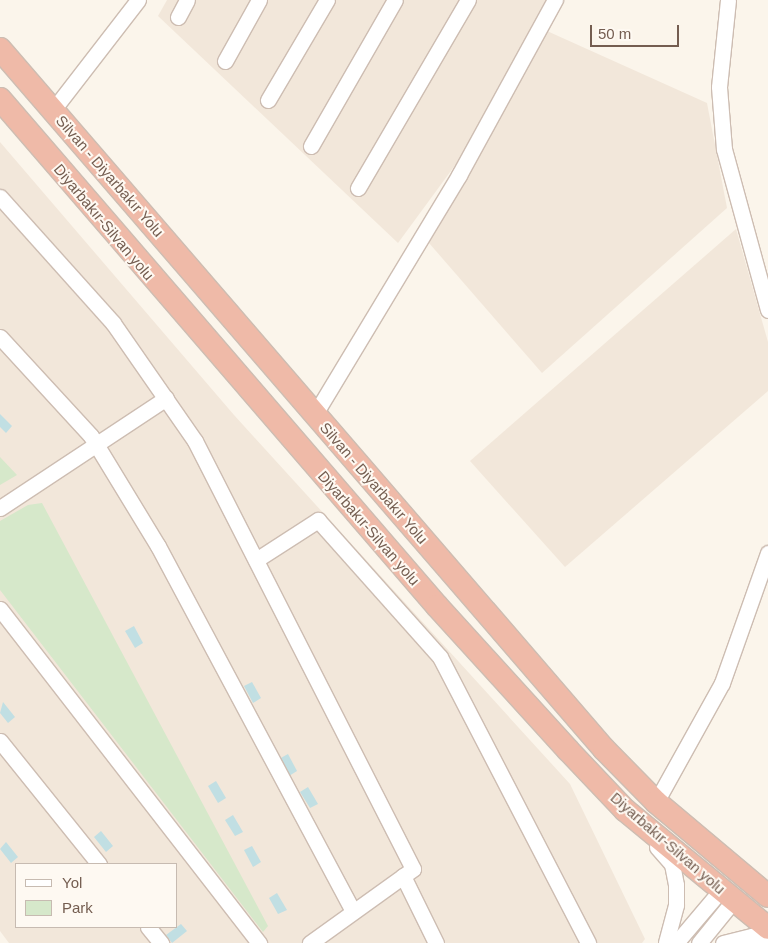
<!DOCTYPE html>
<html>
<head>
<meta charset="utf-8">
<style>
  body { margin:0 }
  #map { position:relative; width:768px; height:943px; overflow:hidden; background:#fbf5eb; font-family:Arial,sans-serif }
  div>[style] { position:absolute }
  .residential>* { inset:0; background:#f2e7da }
  .green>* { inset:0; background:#d6e8ca }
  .water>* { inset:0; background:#c1dfe3 }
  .roads { filter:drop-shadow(1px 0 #cdbdb2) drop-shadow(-1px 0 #cdbdb2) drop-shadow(0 1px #cdbdb2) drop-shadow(0 -1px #cdbdb2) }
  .minor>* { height:15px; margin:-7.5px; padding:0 7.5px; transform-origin:7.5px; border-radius:7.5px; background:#fff }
  .highway>* { height:22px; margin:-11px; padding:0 11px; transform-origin:11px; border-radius:11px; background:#efbaa8 }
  span { translate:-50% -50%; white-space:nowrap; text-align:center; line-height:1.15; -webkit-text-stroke:4px #fef9f2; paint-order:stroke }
  .street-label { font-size:15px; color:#745d50 }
  .legend { position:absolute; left:15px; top:863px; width:162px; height:65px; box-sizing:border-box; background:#fef9f2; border:1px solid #c7bbb1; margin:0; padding:6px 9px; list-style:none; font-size:15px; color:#745d50 }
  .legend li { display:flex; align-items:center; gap:10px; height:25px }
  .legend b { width:25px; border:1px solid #c7bbb1 }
  .scale { position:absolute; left:590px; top:25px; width:89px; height:22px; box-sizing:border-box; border:2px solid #745d50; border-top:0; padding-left:6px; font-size:15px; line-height:18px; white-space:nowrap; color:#745d50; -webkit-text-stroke:4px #fef9f2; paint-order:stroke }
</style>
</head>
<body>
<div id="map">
  <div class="residential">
    <div style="clip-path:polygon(167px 0,551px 0,478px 134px,398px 243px,158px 16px)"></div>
    <div style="clip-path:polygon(547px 31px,707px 103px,727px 208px,542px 373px,429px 243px)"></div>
    <div style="clip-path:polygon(evenodd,0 142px,234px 415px,570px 784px,645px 939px,642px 943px,9px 943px,0 931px,0 142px,16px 864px,176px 864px,176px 927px,16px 927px,16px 864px)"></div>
    <div style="clip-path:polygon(736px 229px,768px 342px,768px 391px,565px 567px,470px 461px)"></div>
  </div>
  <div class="green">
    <div style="clip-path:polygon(0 457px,17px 475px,0 485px)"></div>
    <div style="clip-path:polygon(42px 503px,268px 926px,263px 932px,0 590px,0 521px,28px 505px)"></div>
  </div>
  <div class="water">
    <div style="clip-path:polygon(0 414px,12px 426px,6px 433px,0 427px)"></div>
    <div style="clip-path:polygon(134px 626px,143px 643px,135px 648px,125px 631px)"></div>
    <div style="clip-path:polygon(252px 682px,261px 698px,253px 703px,244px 686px)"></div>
    <div style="clip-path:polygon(3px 702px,15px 717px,8px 723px,0 713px)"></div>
    <div style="clip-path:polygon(288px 754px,297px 771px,289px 776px,279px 759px)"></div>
    <div style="clip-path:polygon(216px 781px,226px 798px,218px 803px,208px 786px)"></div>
    <div style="clip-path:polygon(308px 787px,318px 804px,310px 808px,300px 792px)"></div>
    <div style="clip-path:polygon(233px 815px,243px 832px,235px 836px,225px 820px)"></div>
    <div style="clip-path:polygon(101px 831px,113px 846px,106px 852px,94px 837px)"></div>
    <div style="clip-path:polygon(6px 842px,18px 857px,11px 863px,0 849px)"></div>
    <div style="clip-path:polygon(252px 846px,261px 862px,253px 867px,244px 850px)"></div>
    <div style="clip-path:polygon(277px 893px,287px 910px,278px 914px,269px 898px)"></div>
    <div style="clip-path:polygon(181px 924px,187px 931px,172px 943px,166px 935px)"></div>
  </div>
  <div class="roads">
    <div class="minor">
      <div style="left:728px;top:0;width:87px;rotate:95.9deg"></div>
      <div style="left:719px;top:87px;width:62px;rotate:85.4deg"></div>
      <div style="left:724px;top:149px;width:167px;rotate:74.7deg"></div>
      <div style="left:178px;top:17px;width:19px;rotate:-62deg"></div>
      <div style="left:225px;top:61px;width:70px;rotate:-60.9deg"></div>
      <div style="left:268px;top:100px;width:116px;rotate:-59.5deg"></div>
      <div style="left:53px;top:110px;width:139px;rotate:-52.3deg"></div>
      <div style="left:311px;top:146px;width:168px;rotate:-60.1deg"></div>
      <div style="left:358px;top:188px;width:218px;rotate:-59.7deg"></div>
      <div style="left:0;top:197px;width:169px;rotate:48.1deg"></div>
      <div style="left:113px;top:323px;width:144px;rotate:55.2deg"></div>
      <div style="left:195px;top:441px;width:480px;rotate:63deg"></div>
      <div style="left:413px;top:869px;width:127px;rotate:144.3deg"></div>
      <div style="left:0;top:337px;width:134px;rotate:47.4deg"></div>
      <div style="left:91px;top:436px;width:129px;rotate:58.7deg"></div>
      <div style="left:158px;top:546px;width:414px;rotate:61.9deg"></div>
      <div style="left:315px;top:414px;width:279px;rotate:-58.9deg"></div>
      <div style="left:459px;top:175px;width:200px;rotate:-61.3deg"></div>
      <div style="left:0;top:508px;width:199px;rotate:-33.5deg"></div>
      <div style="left:256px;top:560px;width:74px;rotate:-32.8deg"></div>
      <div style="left:318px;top:520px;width:183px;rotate:48.3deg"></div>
      <div style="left:440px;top:657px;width:322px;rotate:62.6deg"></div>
      <div style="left:0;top:609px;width:423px;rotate:52.2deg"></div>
      <div style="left:0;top:741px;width:158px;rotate:51.2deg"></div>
      <div style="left:656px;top:802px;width:136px;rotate:-61deg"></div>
      <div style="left:722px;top:683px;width:138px;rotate:-70.5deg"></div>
      <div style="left:657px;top:847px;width:23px;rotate:49deg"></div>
      <div style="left:672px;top:864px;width:21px;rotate:79deg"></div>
      <div style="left:676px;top:885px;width:20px;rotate:90deg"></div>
      <div style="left:676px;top:905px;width:39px;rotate:105deg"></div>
      <div style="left:403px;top:876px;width:75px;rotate:63.8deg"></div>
      <div style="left:148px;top:927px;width:21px;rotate:51deg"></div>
      <div style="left:676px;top:943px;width:70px;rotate:-49.7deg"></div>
      <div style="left:699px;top:943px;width:55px;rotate:-50.9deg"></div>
      <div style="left:723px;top:943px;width:30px;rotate:-14deg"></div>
      <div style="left:752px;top:936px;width:16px;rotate:11deg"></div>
    </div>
    <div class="highway">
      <div style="left:0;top:49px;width:925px;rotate:49.21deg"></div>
      <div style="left:604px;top:749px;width:74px;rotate:45.5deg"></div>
      <div style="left:656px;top:802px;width:146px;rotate:40deg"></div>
      <div style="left:0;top:99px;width:669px;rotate:49.24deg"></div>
      <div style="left:437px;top:606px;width:195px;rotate:47.7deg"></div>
      <div style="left:568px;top:750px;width:83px;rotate:46.5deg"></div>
      <div style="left:625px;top:810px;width:185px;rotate:39.5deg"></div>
    </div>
  </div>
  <div class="street-label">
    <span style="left:110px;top:176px;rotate:49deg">Silvan - Diyarbakır Yolu</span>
    <span style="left:104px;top:222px;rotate:50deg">Diyarbakır-Silvan yolu</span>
    <span style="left:374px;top:483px;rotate:49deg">Silvan - Diyarbakır Yolu</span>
    <span style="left:369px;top:528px;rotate:49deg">Diyarbakır-Silvan yolu</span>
    <span style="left:668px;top:843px;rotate:41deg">Diyarbakır-Silvan yolu</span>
  </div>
  <ul class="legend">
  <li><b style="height:6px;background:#fff"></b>Yol</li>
  <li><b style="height:14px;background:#d6e8ca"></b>Park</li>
  </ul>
  <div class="scale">50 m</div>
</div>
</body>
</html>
